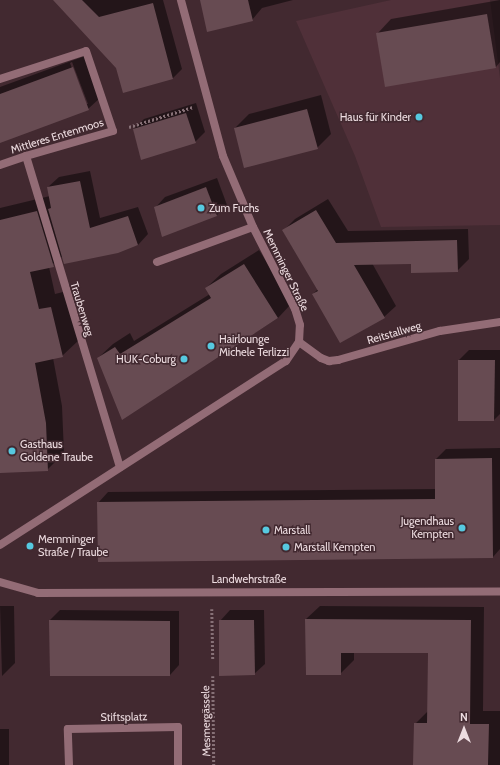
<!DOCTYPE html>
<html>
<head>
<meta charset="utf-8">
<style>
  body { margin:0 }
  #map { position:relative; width:500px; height:765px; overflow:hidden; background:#422930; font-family:Cabin,sans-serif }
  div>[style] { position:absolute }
  .built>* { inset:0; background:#503039 }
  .shadow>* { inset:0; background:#0007 }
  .building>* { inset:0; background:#674b52 }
  .path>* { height:2.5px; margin-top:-1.25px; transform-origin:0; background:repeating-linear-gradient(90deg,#877177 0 2px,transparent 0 4px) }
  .service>* { height:8px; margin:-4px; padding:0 4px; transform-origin:4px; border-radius:4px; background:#936c76 }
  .minor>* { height:8px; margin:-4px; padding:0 4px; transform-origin:4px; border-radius:4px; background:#936c76 }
  .tertiary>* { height:8px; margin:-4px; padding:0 4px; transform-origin:4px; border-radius:4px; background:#936c76 }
  .dots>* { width:11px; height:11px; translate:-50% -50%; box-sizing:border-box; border:2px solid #422930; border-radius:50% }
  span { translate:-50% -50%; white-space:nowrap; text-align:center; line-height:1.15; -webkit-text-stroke:3px #422930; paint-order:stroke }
  .poi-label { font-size:11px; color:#eddce0 }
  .right { translate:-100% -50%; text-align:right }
  .left { translate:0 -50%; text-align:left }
  .street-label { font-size:11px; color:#eddce0 }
  .north { position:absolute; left:444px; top:709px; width:40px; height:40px; -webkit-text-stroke:3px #422930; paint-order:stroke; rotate:0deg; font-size:11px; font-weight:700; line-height:16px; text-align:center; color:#eddce0 }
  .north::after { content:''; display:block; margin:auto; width:14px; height:18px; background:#eddce0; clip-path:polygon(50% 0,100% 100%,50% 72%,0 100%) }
</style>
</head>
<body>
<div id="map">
  <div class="built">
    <div style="clip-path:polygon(391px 0,490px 0,500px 78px,500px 225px,381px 227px,355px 156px,296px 21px)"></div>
  </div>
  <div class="shadow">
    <div style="clip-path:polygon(55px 0,163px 0,182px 69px,173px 78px,124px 91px,117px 68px)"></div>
    <div style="clip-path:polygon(201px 0,293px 0,262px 8px,252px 20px)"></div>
    <div style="clip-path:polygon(500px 0,500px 62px,496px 67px,386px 86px,377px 34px,391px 19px)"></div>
    <div style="clip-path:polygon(evenodd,85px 56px,100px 98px,88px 109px,0 141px,0 87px,85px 56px,72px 62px,88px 104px,85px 104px,70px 63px,72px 62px)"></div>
    <div style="clip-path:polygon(321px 95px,331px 134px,317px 148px,235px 128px,249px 114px)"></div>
    <div style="clip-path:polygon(196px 103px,205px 132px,195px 142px,134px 129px,144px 119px)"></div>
    <div style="clip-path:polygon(90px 171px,100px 218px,138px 207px,148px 234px,138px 245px,63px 256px,49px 267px,55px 294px,67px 291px,79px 340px,62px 356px,53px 358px,62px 406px,64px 453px,47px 470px,0 472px,0 208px,50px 196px,48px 187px,59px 177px)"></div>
    <div style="clip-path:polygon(217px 178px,227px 205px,217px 215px,155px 208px,165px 197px)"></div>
    <div style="clip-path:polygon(328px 199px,348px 231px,468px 229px,469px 259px,457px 271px,412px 263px,372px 263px,396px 306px,384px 317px,313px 294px,318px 289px,283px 231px,295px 219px)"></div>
    <div style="clip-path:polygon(259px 250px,292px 303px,278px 318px,122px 418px,98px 358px,113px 344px,130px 333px,134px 341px,210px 294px,206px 288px,221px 274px)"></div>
    <div style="clip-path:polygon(469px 350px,500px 350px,500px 414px,494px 420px,459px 360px)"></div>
    <div style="clip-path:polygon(500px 448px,500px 549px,493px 557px,98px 503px,108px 492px,436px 489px,436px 459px,446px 449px)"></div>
    <div style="clip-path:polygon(0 606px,14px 606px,15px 663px,2px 676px)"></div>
    <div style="clip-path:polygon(320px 606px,484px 607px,483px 711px,500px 711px,500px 765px,414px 765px,415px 724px,428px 711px,429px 652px,354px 652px,354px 660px,340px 674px,306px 619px)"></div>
    <div style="clip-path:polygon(60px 610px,179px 611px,179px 665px,170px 675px,50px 620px)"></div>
    <div style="clip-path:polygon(230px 610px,264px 610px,265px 664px,254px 674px,220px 621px)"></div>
    <div style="clip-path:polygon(0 729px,9px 729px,9px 765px,0 765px)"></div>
  </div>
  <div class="building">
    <div style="clip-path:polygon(53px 0,82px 0,99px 17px,153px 3px,173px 79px,123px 93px,116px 68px)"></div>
    <div style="clip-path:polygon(200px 0,248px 0,253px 21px,207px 32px)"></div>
    <div style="clip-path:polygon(487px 14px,496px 68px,385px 87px,376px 33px)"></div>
    <div style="clip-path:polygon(73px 67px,89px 110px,0 143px,0 94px)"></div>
    <div style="clip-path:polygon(307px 109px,318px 149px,244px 168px,234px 128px)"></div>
    <div style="clip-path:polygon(186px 113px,196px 143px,141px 160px,133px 129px)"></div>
    <div style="clip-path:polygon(80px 181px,90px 228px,128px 216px,138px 245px,118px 253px,64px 264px,48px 209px,51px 208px,47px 187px)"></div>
    <div style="clip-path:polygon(206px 187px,217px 216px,162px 237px,154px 207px)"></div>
    <div style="clip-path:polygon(316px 210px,336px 243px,457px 240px,458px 272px,411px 273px,411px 264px,354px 265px,385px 318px,340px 343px,312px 294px,318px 291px,282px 230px)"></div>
    <div style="clip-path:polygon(37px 211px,54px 267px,30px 272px,39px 309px,51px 307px,63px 357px,35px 363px,46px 423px,48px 471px,0 473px,0 220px)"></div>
    <div style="clip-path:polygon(244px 264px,278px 318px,122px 420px,97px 358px,115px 347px,120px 354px,211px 298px,205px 288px)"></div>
    <div style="clip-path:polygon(458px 360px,495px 360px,494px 421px,458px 421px)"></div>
    <div style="clip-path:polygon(492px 458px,493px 558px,98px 562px,97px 502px,435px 499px,435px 459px)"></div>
    <div style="clip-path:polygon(305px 619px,471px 620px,470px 724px,489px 724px,488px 765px,413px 765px,414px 723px,427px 723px,428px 653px,341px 653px,341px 675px,306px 675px)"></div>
    <div style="clip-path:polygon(49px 620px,170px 621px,170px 676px,50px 676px)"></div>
    <div style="clip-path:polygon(219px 620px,254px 620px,255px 675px,219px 676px)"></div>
  </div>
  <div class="path">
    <div style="left:129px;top:127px;width:67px;rotate:-17.4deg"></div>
    <div style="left:212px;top:609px;width:51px;rotate:88.9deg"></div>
    <div style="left:213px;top:676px;width:89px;rotate:89.4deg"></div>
  </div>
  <div class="service">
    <div style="left:0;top:79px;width:90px;rotate:-18deg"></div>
    <div style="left:86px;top:51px;width:84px;rotate:71.4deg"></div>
    <div style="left:113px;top:131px;width:91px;rotate:164deg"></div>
    <div style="left:157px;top:262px;width:102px;rotate:-20deg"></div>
  </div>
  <div class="minor">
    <div style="left:0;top:165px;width:28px;rotate:-19deg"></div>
    <div style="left:26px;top:156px;width:325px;rotate:73.2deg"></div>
    <div style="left:299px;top:342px;width:27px;rotate:36deg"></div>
    <div style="left:321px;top:358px;width:9px;rotate:21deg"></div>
    <div style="left:329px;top:361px;width:9px;rotate:-6deg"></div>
    <div style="left:338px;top:360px;width:106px;rotate:-15.9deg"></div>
    <div style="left:440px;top:331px;width:61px;rotate:-8.5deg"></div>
    <div style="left:0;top:582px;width:40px;rotate:16deg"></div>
    <div style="left:38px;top:593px;width:462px;rotate:-0.2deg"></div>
    <div style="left:69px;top:765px;width:36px;rotate:-92deg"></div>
    <div style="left:68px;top:729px;width:110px;rotate:-1deg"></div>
    <div style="left:178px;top:727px;width:38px;rotate:90deg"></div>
  </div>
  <div class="tertiary">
    <div style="left:0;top:545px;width:340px;rotate:-32.8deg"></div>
    <div style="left:286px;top:361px;width:23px;rotate:-56deg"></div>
    <div style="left:299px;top:342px;width:17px;rotate:-87deg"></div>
    <div style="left:300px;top:325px;width:17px;rotate:-107deg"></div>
    <div style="left:295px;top:309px;width:92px;rotate:-117.1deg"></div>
    <div style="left:253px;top:227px;width:77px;rotate:-112.9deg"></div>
    <div style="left:223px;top:156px;width:162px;rotate:-105.1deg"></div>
  </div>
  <div class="dots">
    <div style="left:419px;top:117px;background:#56c9e0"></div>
    <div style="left:201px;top:208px;background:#56c9e0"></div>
    <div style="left:211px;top:346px;background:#56c9e0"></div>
    <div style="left:184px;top:359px;background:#56c9e0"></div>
    <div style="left:12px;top:451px;background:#56c9e0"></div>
    <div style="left:462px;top:528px;background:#56c9e0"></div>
    <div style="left:266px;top:530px;background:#56c9e0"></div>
    <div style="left:30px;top:546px;background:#56c9e0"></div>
    <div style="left:286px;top:547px;background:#56c9e0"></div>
  </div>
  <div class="poi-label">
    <span class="right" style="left:411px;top:117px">Haus für Kinder</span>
    <span class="left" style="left:209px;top:208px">Zum Fuchs</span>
    <span class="left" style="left:219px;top:346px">Hairlounge<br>Michele Terlizzi</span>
    <span class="right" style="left:176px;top:359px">HUK-Coburg</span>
    <span class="left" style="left:20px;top:451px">Gasthaus<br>Goldene Traube</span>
    <span class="right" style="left:454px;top:528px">Jugendhaus<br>Kempten</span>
    <span class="left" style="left:274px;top:530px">Marstall</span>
    <span class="left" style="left:38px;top:546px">Memminger<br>Straße / Traube</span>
    <span class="left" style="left:294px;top:547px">Marstall Kempten</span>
  </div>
  <div class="street-label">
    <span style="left:57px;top:136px;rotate:-17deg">Mittleres Entenmoos</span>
    <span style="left:286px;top:270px;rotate:64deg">Memminger Straße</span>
    <span style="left:82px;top:309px;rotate:73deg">Traubenweg</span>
    <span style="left:394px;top:333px;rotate:-16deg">Reitstallweg</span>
    <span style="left:249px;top:579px">Landwehrstraße</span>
    <span style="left:124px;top:717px;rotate:-1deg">Stiftsplatz</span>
    <span style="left:206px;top:721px;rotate:-91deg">Mesmergässele</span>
  </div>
  <div class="north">N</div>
</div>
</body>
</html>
